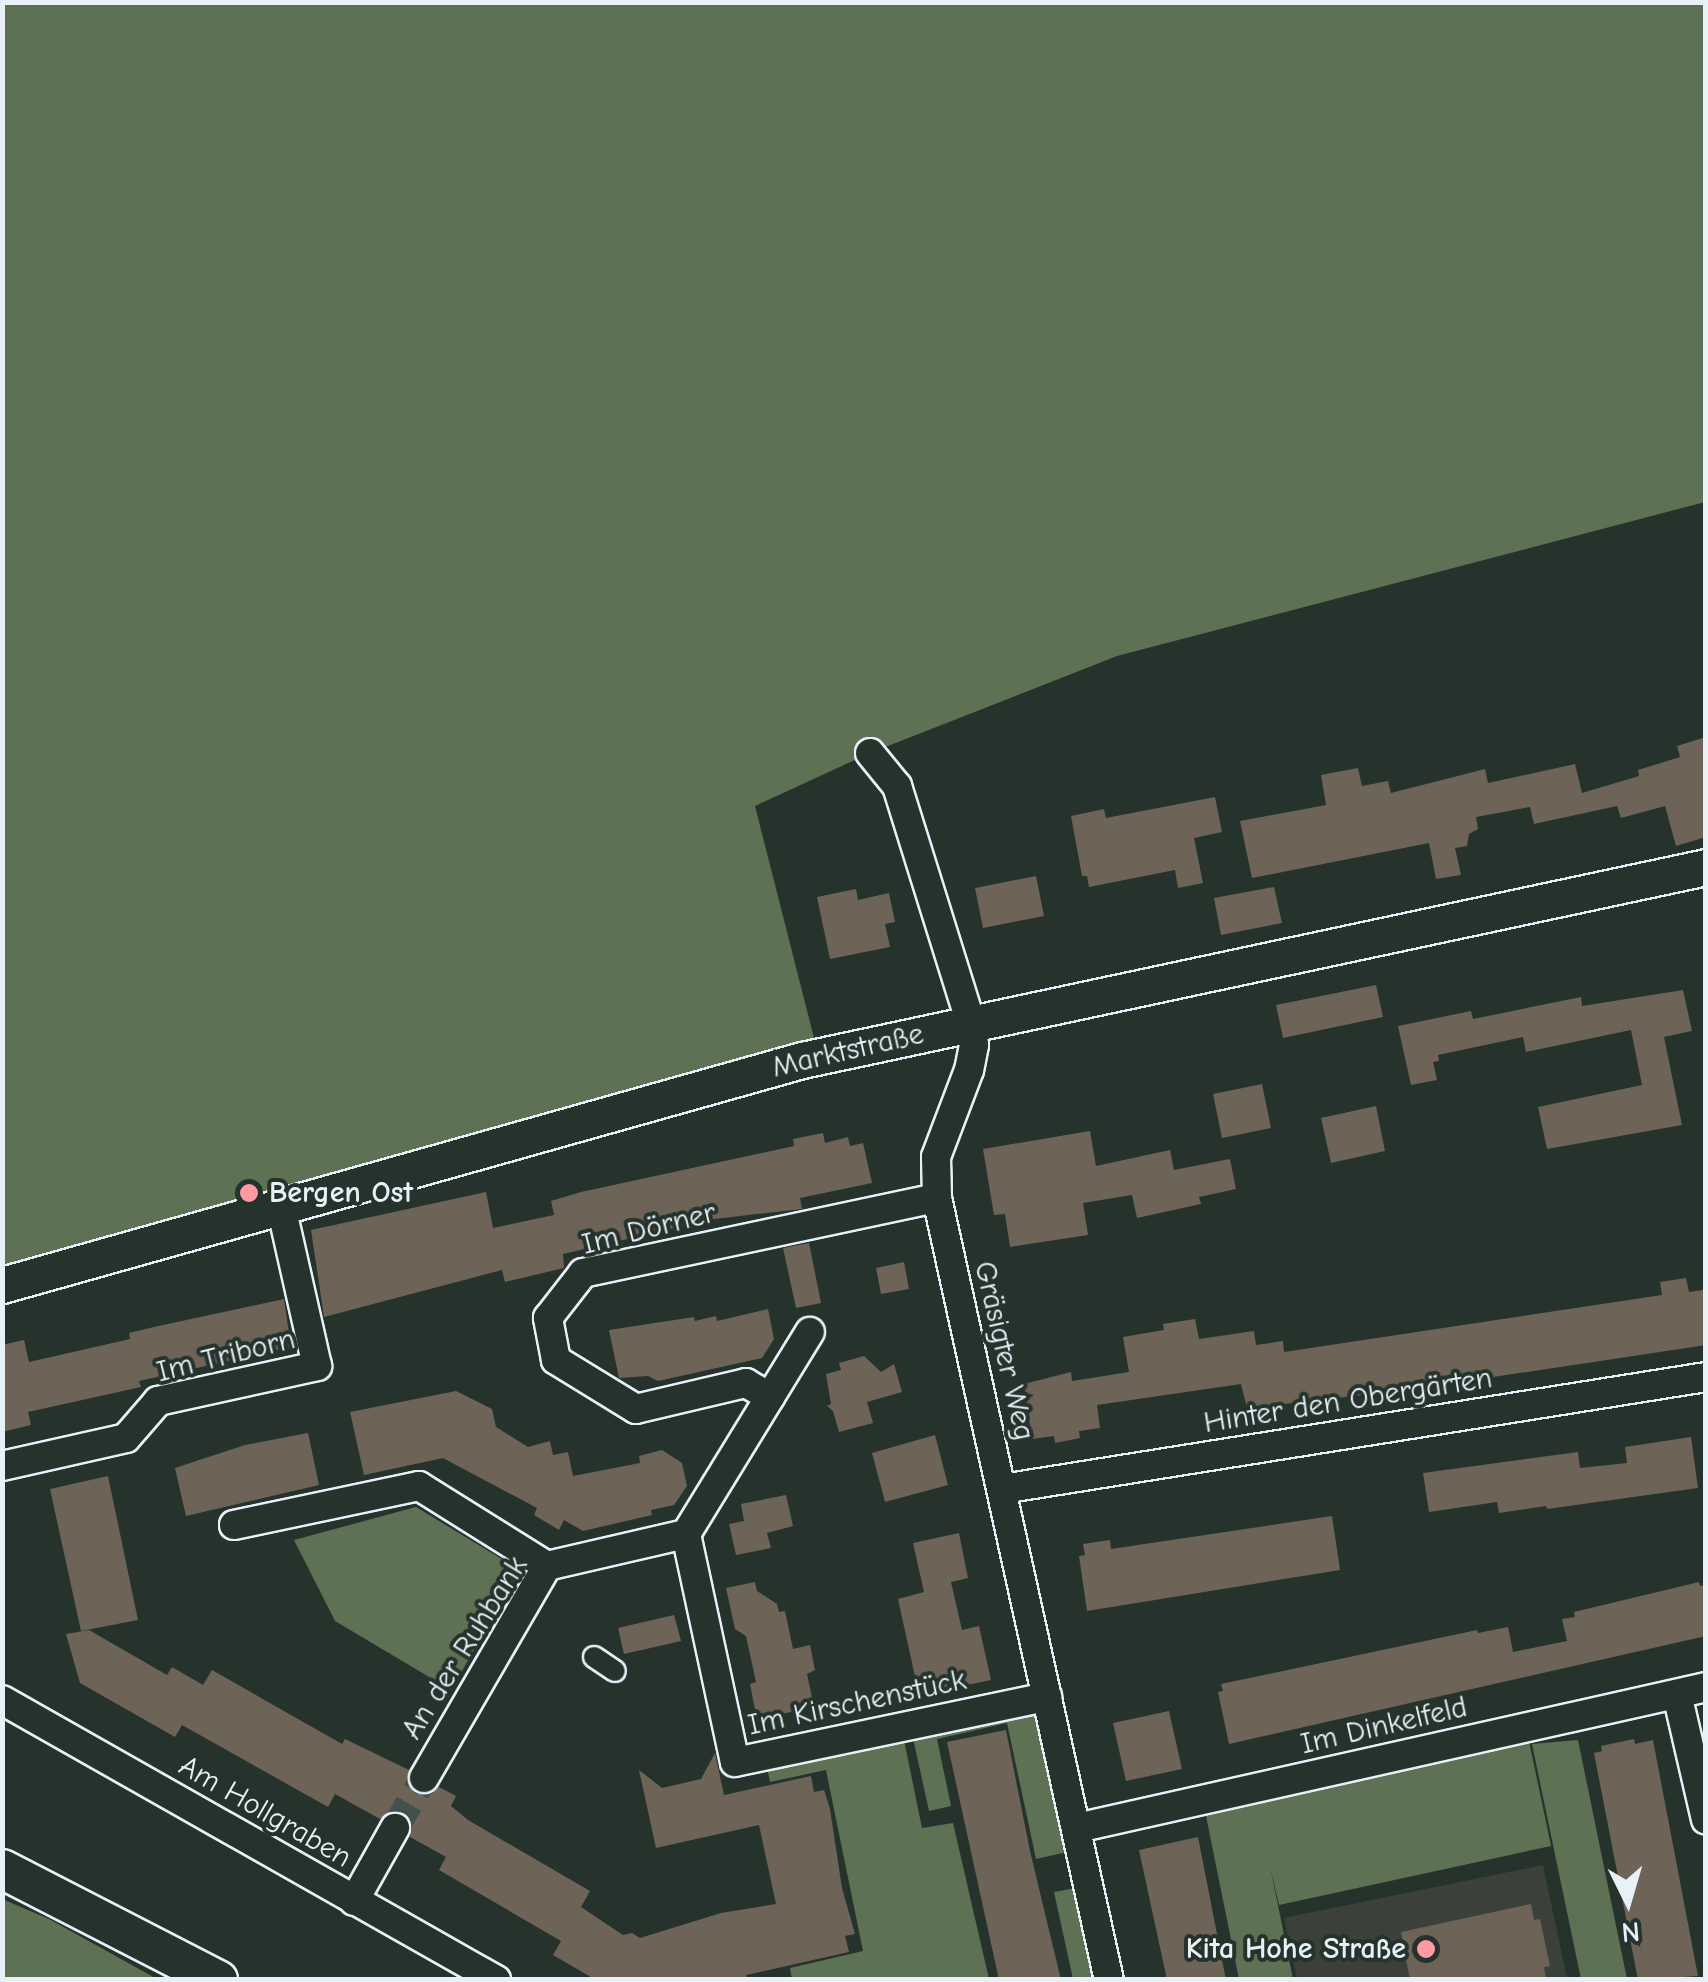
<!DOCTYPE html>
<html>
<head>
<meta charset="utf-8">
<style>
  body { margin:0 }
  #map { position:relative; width:1708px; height:1982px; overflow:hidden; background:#26332d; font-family:"Comic Neue",sans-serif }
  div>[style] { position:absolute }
  .built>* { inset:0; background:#3b413a }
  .green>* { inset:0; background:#5d7154 }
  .building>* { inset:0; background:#6d6357 }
  .minor-tunnel>* { height:28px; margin-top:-14px; transform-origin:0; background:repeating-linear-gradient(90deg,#43504b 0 28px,transparent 0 42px) }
  .roads { filter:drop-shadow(2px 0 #e8f1f8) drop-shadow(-2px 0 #e8f1f8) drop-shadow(0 2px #e8f1f8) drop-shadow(0 -2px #e8f1f8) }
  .pedestrian>* { height:20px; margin:-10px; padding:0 10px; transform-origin:10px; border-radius:10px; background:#26332d }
  .minor>* { height:28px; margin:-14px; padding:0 14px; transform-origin:14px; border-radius:14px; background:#26332d }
  .tertiary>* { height:35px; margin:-17.5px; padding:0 17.5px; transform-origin:17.5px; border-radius:17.5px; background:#26332d }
  .secondary>* { height:38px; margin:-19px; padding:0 19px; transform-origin:19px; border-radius:19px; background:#26332d }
  .dots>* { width:28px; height:28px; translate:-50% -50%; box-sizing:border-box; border:5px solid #26332d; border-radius:50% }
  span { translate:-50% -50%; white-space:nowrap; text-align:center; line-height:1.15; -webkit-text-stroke:8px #26332d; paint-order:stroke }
  .street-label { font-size:30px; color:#e8f1f8 }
  .poi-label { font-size:30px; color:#e8f1f8; font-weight:700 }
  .left { translate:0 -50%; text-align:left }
  .right { translate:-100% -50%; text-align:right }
  .frame { position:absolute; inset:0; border:5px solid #e8f1f8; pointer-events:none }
  .north { position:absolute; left:1578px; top:1852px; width:100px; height:100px; -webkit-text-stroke:8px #26332d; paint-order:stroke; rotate:175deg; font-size:28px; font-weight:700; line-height:40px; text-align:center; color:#e8f1f8 }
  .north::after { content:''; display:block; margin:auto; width:35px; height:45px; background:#e8f1f8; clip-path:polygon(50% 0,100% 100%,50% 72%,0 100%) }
</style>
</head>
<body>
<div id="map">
  <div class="built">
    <div style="clip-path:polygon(1543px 1865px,1567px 1979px,1297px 1979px,1284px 1918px)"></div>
  </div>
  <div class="green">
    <div style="clip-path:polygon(3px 3px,1705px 3px,1705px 502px,1117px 656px,870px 753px,755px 806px,815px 1042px,3px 1283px)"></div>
    <div style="clip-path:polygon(416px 1507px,520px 1570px,451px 1690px,335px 1621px,294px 1540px)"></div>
    <div style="clip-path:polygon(1035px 1702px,1067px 1852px,1036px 1859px,1007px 1723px,937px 1739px,951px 1806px,929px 1811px,911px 1729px)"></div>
    <div style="clip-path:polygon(903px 1735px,922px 1828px,953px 1823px,989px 1979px,792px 1979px,790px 1968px,863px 1951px,826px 1770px,770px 1782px,766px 1763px)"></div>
    <div style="clip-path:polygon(1578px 1740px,1627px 1979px,1581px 1979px,1532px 1744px)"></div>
    <div style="clip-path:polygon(1529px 1741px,1551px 1846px,1279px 1905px,1270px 1866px,1293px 1979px,1239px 1979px,1206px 1816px)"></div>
    <div style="clip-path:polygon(1076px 1888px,1095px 1979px,1073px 1979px,1054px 1892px)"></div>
    <div style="clip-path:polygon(2px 1899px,49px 1919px,157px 1979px,3px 1979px)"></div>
  </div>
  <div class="building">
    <div style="clip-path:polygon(1706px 737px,1706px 837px,1676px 846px,1665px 806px,1621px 818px,1617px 806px,1534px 824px,1530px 807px,1476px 817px,1478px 829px,1469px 834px,1467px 846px,1455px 848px,1461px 875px,1436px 879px,1429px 843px,1252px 878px,1240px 821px,1326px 805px,1321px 775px,1358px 768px,1362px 786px,1388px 781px,1391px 793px,1485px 769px,1488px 783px,1575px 764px,1582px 793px,1639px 776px,1638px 770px,1680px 757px,1677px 746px)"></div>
    <div style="clip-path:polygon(1215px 797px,1222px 832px,1194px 838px,1203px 883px,1178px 888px,1175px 870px,1089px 887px,1087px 876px,1082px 876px,1071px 816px,1104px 809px,1106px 818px)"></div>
    <div style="clip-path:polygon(1036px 876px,1044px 916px,983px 928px,975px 888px)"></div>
    <div style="clip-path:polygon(1274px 887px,1282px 923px,1221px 935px,1214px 898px)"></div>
    <div style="clip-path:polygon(856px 889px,858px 900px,889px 893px,895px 922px,885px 924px,890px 947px,830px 959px,817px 897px)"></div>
    <div style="clip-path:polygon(1376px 985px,1383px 1017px,1283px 1038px,1276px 1005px)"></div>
    <div style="clip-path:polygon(1683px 990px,1692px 1031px,1664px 1037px,1682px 1125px,1547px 1149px,1538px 1107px,1642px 1085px,1631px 1030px,1526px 1052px,1523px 1037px,1438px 1055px,1439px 1061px,1433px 1062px,1437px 1080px,1411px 1085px,1398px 1026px,1471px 1011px,1473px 1019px,1581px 997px,1582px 1006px)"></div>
    <div style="clip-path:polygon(1262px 1084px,1271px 1128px,1222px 1138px,1213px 1094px)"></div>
    <div style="clip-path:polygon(1376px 1106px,1385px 1151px,1331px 1163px,1321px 1118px)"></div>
    <div style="clip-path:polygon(1090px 1131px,1096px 1166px,1170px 1150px,1174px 1170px,1230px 1159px,1236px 1189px,1199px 1197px,1201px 1204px,1137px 1218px,1132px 1195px,1083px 1203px,1088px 1235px,1010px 1247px,1005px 1214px,994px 1215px,983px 1149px)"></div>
    <div style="clip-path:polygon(823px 1133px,825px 1143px,848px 1137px,850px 1146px,863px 1143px,872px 1183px,800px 1198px,802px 1209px,714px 1219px,563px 1254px,564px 1268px,505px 1282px,502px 1270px,324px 1317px,311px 1230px,486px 1192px,493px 1228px,554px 1215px,551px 1201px,581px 1192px,794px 1146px,793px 1139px)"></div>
    <div style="clip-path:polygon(809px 1243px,821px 1303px,796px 1308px,783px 1248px)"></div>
    <div style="clip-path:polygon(904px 1262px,909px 1289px,881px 1294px,876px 1268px)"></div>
    <div style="clip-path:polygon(1686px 1278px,1689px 1292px,1703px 1290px,1706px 1345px,1407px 1390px,1247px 1408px,1241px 1384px,1097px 1405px,1100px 1428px,1079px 1431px,1080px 1438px,1055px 1443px,1054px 1436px,1032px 1439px,1024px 1384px,1071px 1372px,1072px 1381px,1129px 1372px,1123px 1337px,1164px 1330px,1163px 1324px,1195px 1319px,1199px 1339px,1254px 1331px,1256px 1345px,1283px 1341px,1284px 1352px,1662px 1295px,1660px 1282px)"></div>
    <div style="clip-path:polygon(284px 1299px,291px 1347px,139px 1381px,141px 1387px,28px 1412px,31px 1425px,2px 1432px,2px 1345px,24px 1340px,29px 1362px,130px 1339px,129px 1333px,154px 1327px)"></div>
    <div style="clip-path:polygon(768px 1309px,774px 1339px,762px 1358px,658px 1381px,648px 1376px,619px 1378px,609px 1330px,694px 1317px,695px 1321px,716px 1316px,717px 1321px)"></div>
    <div style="clip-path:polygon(864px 1356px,881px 1372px,894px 1364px,902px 1392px,867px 1402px,873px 1423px,839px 1432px,833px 1411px,827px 1406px,831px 1404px,826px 1374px,841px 1370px,839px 1363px)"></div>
    <div style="clip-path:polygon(456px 1391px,492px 1409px,496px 1427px,528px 1447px,550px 1441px,553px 1455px,568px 1452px,573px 1476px,640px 1463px,639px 1456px,662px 1450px,682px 1463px,687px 1486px,674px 1505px,651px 1510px,652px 1515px,583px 1531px,564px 1520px,559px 1530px,534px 1515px,537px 1508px,443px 1458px,364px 1475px,350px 1412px)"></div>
    <div style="clip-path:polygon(308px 1433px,319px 1485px,186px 1516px,175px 1468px,245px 1445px)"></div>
    <div style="clip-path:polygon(935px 1435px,948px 1485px,885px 1502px,872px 1453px)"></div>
    <div style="clip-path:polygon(1691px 1437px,1698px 1488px,1547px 1509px,1546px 1506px,1499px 1513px,1497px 1502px,1429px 1512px,1423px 1473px,1578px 1452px,1580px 1468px,1627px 1463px,1625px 1447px)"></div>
    <div style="clip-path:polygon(108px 1476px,138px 1620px,81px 1631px,50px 1489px)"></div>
    <div style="clip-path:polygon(786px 1495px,793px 1526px,767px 1533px,771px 1548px,736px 1555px,729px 1524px,744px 1521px,741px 1504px)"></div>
    <div style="clip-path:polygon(1332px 1516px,1340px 1570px,1087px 1611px,1079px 1556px,1085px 1555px,1083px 1544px,1110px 1540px,1111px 1549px)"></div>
    <div style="clip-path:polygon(959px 1533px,968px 1578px,951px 1582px,962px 1630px,979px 1626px,991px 1680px,919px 1695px,898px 1599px,924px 1592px,913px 1543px)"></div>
    <div style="clip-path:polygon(755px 1582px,757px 1591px,777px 1604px,779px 1612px,785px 1611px,793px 1649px,810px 1645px,815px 1670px,807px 1674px,814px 1707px,763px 1718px,756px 1715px,750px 1684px,756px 1682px,746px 1636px,735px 1629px,726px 1588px)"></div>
    <div style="clip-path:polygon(1699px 1582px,1700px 1586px,1706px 1585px,1706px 1636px,1229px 1744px,1218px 1692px,1223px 1691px,1221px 1684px,1477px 1630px,1478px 1633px,1508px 1627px,1513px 1652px,1567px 1641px,1562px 1619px,1575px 1617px,1574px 1612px)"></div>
    <div style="clip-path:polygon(674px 1615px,681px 1641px,624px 1654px,618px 1628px)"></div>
    <div style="clip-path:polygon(89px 1630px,167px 1675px,172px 1667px,203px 1685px,212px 1670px,342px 1744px,345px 1739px,409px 1770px,408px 1786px,416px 1794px,432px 1794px,439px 1787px,456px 1796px,451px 1806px,468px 1820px,590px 1891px,581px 1907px,623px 1935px,632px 1933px,640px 1938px,721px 1913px,776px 1904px,759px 1825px,656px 1848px,639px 1770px,662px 1788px,701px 1779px,715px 1753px,724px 1795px,811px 1776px,814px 1792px,824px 1790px,830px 1809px,842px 1888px,855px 1934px,845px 1936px,849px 1952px,746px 1975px,748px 1980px,596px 1980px,553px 1955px,561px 1941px,439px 1870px,446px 1857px,410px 1837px,412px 1827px,404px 1813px,394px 1811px,380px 1819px,335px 1794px,328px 1807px,182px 1725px,175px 1737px,80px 1683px,66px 1634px)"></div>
    <div style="clip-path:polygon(1169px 1711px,1182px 1769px,1126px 1781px,1113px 1723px)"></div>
    <div style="clip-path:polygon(1006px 1730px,1030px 1851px,1061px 1980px,999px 1980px,947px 1742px)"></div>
    <div style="clip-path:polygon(1634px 1739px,1635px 1744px,1653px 1740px,1698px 1976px,1638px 1980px,1594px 1753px,1602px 1751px,1601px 1746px)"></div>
    <div style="clip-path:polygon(1198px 1837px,1226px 1980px,1167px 1980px,1139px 1850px)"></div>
    <div style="clip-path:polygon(1531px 1904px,1534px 1920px,1540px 1919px,1550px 1966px,1544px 1967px,1546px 1980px,1410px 1980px,1401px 1932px)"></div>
  </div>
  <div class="minor-tunnel">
    <div style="left:395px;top:1828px;width:58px;rotate:-59.9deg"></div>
  </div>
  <div class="roads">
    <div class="pedestrian">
      <div style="left:594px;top:1657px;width:25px;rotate:34deg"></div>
    </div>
    <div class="minor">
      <div style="left:870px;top:753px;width:43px;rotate:50.7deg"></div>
      <div style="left:897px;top:786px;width:248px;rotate:72.7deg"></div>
      <div style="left:971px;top:1023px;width:22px;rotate:82deg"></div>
      <div style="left:974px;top:1045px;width:25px;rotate:101deg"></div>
      <div style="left:969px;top:1070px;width:93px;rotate:110.8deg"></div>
      <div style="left:936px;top:1157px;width:41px;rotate:88.6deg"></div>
      <div style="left:937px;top:1198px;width:801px;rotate:77.6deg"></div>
      <div style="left:770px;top:1397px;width:28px;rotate:-150deg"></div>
      <div style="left:746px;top:1383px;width:113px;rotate:166.7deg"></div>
      <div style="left:636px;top:1409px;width:94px;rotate:-148.5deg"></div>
      <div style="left:556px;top:1360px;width:43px;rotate:-100.8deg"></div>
      <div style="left:548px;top:1318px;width:57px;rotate:-52.1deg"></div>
      <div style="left:583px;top:1273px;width:362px;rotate:-12deg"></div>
      <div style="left:2px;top:1466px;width:127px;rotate:-12.7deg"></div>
      <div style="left:126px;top:1438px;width:49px;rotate:-49.1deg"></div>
      <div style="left:158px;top:1401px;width:163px;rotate:-12.4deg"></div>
      <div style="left:317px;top:1366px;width:164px;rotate:-102.7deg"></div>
      <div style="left:1002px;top:1489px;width:713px;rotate:-9.04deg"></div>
      <div style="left:234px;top:1525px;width:189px;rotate:-11.9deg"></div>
      <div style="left:419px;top:1486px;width:151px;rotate:32deg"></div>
      <div style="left:686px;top:1534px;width:233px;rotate:77.9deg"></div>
      <div style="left:735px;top:1762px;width:319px;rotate:-11.8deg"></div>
      <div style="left:1677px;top:1694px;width:129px;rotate:77deg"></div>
      <div style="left:2px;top:1700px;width:568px;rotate:29.54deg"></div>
      <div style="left:424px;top:1778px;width:245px;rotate:-59.9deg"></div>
      <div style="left:547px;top:1566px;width:143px;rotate:-13deg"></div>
      <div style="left:686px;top:1534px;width:237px;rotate:-58.5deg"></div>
      <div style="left:1077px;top:1828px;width:645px;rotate:-12.63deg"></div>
      <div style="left:354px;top:1901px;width:84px;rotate:-60.7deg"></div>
    </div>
    <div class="tertiary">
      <div style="left:2px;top:1285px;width:831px;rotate:-15.71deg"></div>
      <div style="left:802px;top:1060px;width:924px;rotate:-12.05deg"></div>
    </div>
    <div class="secondary">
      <div style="left:2px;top:1869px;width:243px;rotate:27.2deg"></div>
    </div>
  </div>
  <div class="dots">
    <div style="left:249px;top:1193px;background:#ff9aa2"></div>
    <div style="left:1426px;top:1949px;background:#ff9aa2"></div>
  </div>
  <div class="street-label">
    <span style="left:848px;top:1051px;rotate:-13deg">Marktstraße</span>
    <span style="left:649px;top:1229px;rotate:-14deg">Im Dörner</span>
    <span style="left:1004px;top:1351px;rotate:77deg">Gräsigter Weg</span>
    <span style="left:226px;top:1356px;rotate:-14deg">Im Triborn</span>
    <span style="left:1348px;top:1401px;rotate:-9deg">Hinter den Obergärten</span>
    <span style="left:465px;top:1648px;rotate:-58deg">An der Ruhbank</span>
    <span style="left:857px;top:1703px;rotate:-12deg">Im Kirschenstück</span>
    <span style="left:1384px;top:1726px;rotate:-13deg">Im Dinkelfeld</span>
    <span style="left:265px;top:1812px;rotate:30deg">Am Hollgraben</span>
  </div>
  <div class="poi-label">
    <span class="left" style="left:269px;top:1193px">Bergen Ost</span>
    <span class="right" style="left:1406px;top:1949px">Kita Hohe Straße</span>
  </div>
  <div class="frame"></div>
  <div class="north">N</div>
</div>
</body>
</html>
